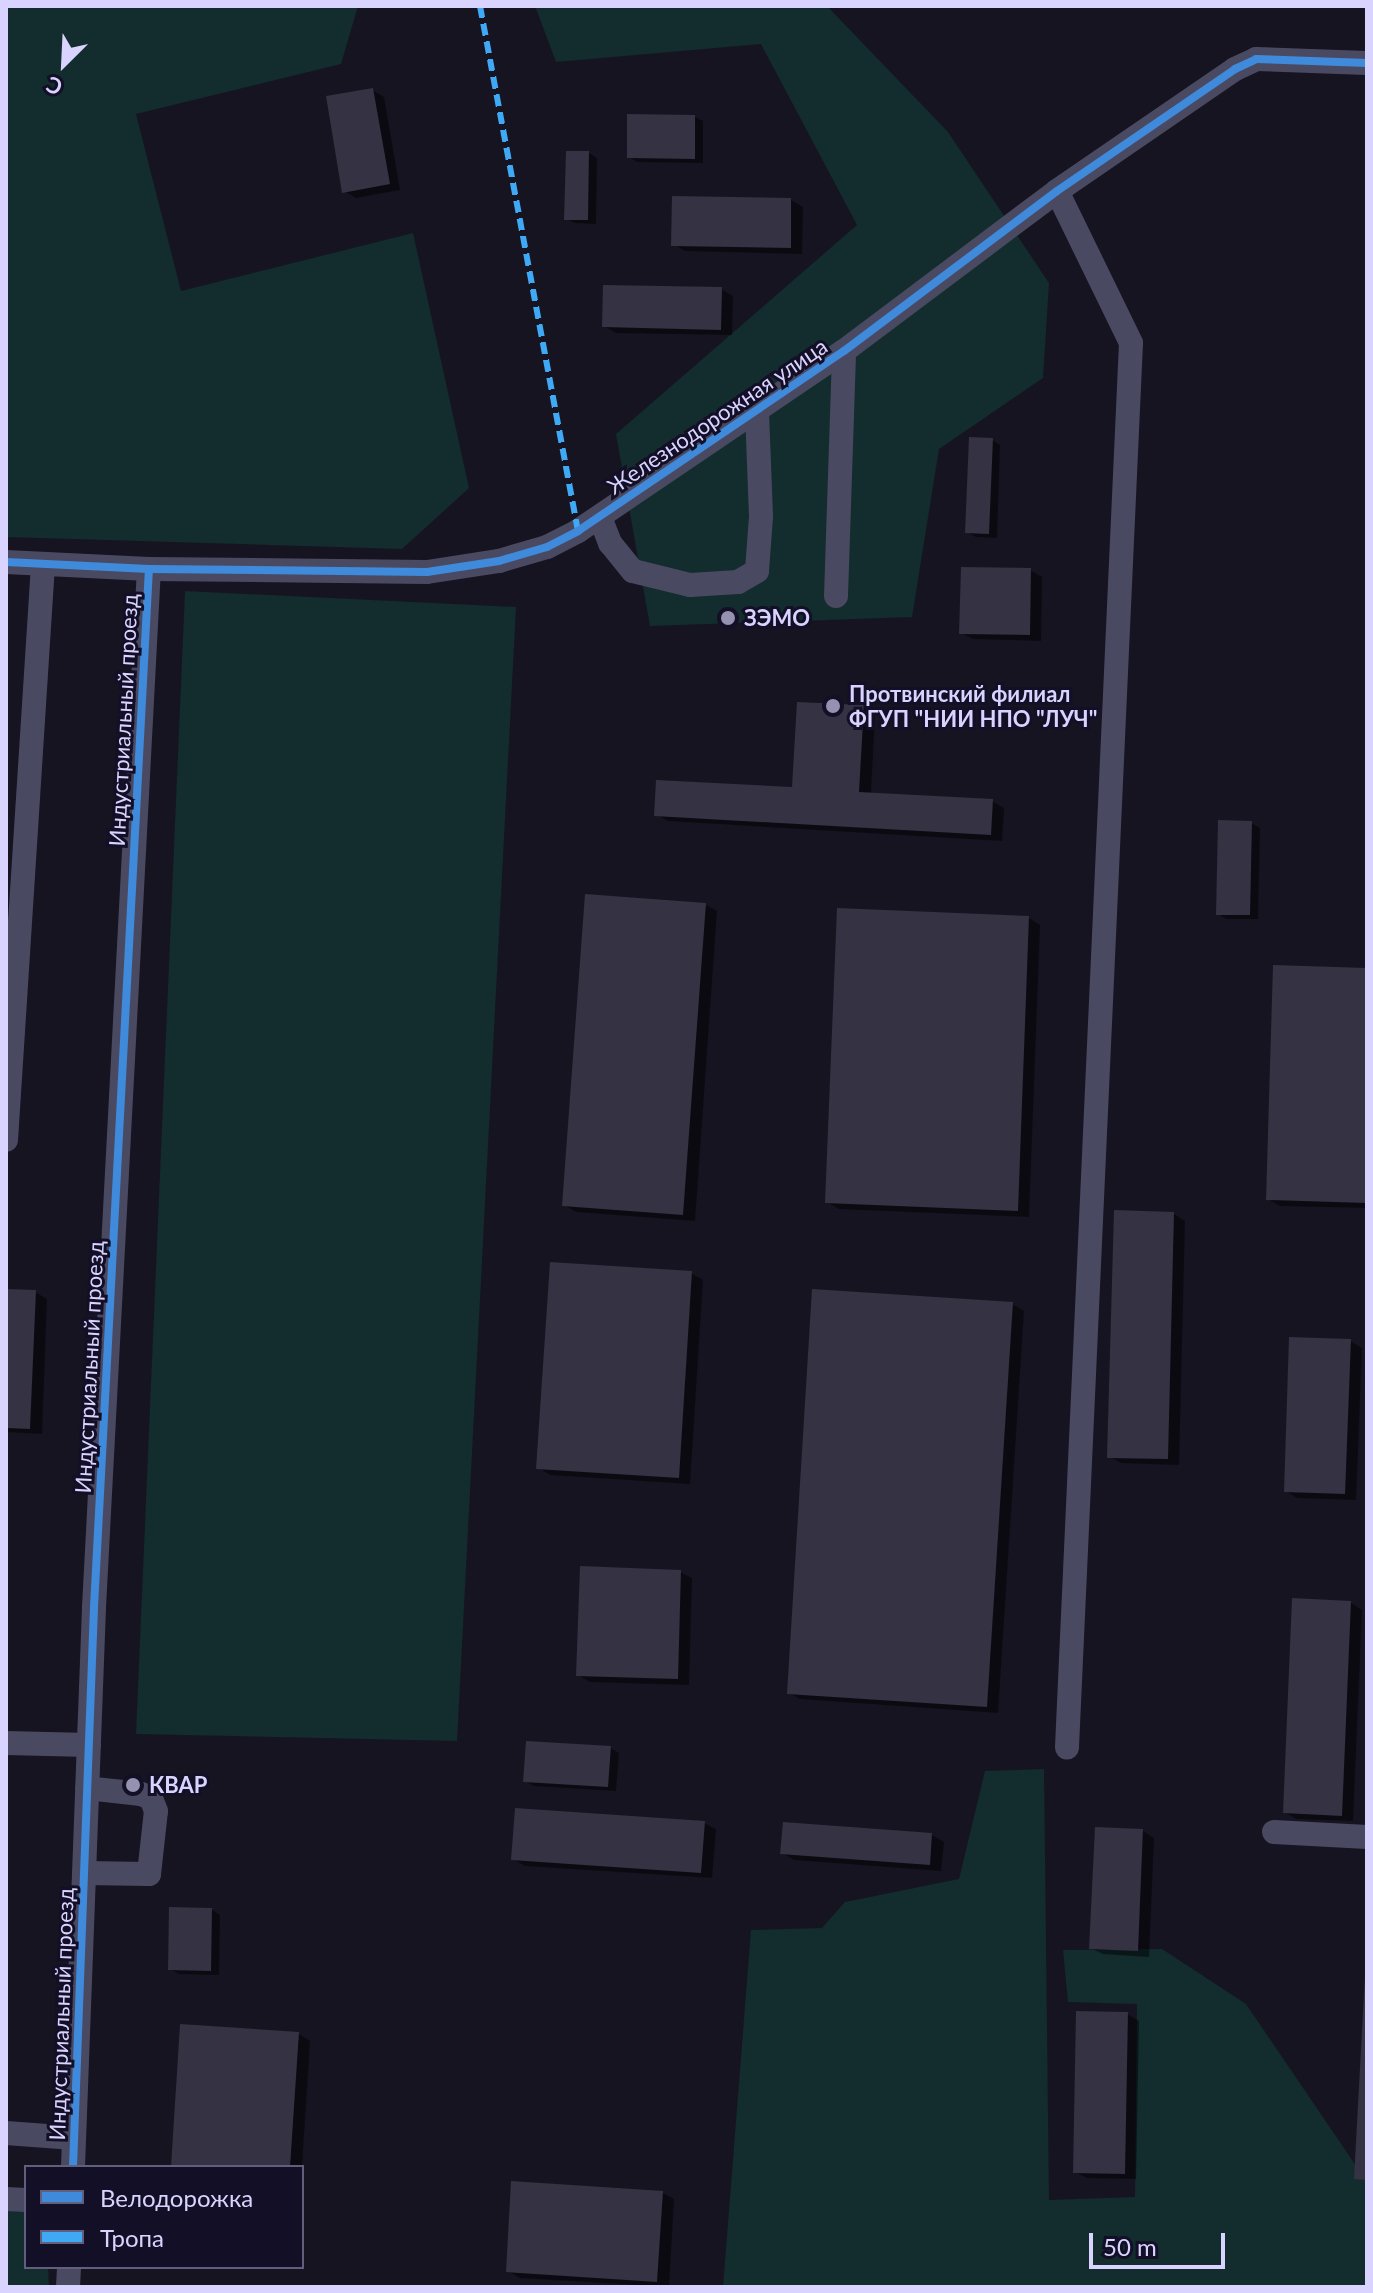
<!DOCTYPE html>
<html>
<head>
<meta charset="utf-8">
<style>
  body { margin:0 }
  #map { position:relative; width:1373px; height:2293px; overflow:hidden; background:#161421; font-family:Lato,sans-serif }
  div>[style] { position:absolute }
  .green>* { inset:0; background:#132c2d }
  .shadow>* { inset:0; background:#0007 }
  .building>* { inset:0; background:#343243 }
  .minor>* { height:24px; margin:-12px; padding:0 12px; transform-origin:12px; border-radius:12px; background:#4a4962 }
  .quiet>* { height:6px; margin-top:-3px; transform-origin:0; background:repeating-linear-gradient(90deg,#3fa9f5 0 12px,transparent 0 18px) }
  .cycleway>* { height:8px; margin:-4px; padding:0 4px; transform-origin:4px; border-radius:4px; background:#408adc }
  .dots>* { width:22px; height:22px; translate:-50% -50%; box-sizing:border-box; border:4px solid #130f26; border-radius:50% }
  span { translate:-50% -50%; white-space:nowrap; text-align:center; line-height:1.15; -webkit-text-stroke:6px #130f26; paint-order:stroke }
  .street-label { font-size:22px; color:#d9d4ff }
  .poi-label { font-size:22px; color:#d9d4ff; font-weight:700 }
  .left { translate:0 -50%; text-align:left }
  .frame { position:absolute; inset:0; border:8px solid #d9d4ff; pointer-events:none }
  .legend { position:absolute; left:24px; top:2165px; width:280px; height:104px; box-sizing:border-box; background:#130f26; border:2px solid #625e7d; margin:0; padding:10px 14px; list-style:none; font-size:24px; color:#d9d4ff }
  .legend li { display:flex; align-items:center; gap:16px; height:40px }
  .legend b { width:40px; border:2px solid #625e7d }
  .north { position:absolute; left:24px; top:24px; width:80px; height:80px; -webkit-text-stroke:6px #130f26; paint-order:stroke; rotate:204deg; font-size:22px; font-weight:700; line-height:32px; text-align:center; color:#d9d4ff }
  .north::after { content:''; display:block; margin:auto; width:28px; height:36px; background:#d9d4ff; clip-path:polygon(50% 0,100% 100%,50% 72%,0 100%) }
  .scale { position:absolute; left:1089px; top:2233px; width:136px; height:36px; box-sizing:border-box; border:4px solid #d9d4ff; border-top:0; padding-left:10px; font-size:24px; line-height:28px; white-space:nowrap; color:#d9d4ff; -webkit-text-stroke:6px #130f26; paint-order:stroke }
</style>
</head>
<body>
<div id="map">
  <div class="green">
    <div style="clip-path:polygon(6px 6px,358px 6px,341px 64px,136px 114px,181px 291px,413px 233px,469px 488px,402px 549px,6px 537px)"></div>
    <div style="clip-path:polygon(535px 6px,827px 6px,948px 132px,1049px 283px,1043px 378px,939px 449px,912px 617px,650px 626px,616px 434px,857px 225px,761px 44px,556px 62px)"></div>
    <div style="clip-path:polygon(185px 591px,516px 607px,457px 1741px,136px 1734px)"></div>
    <div style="clip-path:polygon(1044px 1769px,1049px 2200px,1135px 2197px,1137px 2004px,1068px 2002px,1063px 1950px,1162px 1949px,1246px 2004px,1367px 2182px,1367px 2287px,723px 2287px,751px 1930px,822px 1928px,845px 1902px,959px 1879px,985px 1771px)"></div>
    <div style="clip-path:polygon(6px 2207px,26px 2209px,26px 2267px,48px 2267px,49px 2287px,6px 2287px)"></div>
  </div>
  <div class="shadow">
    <div style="clip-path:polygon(372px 90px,384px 97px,400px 190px,356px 198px,344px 191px)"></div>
    <div style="clip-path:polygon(695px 117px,703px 121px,703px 163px,637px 162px,629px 157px)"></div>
    <div style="clip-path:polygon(589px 153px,597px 158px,596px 224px,575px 223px,566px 219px)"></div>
    <div style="clip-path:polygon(791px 200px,803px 207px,802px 254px,685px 251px,673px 244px)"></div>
    <div style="clip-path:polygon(721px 289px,733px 296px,732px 335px,616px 333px,604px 326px)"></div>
    <div style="clip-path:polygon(992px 440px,1000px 445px,997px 538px,976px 537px,967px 532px)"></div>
    <div style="clip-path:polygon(1030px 570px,1042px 577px,1041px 641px,973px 639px,961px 633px)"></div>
    <div style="clip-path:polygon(864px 707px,875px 714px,871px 794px,992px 801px,1004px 808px,1002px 841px,668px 821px,656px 814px,794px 790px)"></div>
    <div style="clip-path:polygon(1251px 823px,1260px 828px,1258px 919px,1226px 919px,1218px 914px)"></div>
    <div style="clip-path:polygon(706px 905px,717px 911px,695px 1221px,576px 1212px,564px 1205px)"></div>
    <div style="clip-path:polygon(1029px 918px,1040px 925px,1029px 1217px,839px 1209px,827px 1202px)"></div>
    <div style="clip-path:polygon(1367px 970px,1367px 1208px,1280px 1206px,1268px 1199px)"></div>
    <div style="clip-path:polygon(1174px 1214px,1185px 1221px,1179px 1465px,1121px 1463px,1110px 1457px)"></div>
    <div style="clip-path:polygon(691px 1273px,703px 1280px,690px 1484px,550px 1475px,539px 1468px)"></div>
    <div style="clip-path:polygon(6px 1291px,35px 1292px,47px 1299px,42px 1434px,6px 1432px)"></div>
    <div style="clip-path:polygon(1012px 1304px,1024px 1311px,998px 1713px,800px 1699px,789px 1693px)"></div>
    <div style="clip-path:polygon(1350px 1341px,1362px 1348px,1356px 1500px,1297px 1498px,1286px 1491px)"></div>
    <div style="clip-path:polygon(680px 1572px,692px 1578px,689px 1685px,590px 1682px,578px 1675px)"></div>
    <div style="clip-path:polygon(1351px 1603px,1362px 1610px,1353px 1821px,1296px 1819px,1285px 1812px)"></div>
    <div style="clip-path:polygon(610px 1748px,619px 1753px,616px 1791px,534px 1786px,525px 1781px)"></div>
    <div style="clip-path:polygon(704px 1823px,716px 1829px,712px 1878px,525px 1866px,513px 1859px)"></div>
    <div style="clip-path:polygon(1143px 1831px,1154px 1838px,1149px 1957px,1103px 1954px,1091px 1948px)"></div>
    <div style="clip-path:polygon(932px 1835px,944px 1842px,941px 1871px,794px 1860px,782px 1853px)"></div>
    <div style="clip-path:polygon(212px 1910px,220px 1915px,219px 1975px,179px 1974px,170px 1969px)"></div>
    <div style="clip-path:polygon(1127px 2014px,1139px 2021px,1136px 2179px,1087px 2178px,1075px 2172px)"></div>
    <div style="clip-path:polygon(299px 2034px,310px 2041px,302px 2167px,173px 2167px)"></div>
    <div style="clip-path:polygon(663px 2193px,674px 2199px,669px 2287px,520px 2278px,508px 2271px)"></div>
  </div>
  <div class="building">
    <div style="clip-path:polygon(373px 88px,390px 184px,342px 193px,326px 96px)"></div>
    <div style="clip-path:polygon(627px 114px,695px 115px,695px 159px,627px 158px)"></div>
    <div style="clip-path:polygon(566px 151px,589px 151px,588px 220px,564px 220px)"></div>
    <div style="clip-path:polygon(672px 196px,791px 198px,791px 248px,671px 246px)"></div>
    <div style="clip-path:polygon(603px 285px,722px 287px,721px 330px,602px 327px)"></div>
    <div style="clip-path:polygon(969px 437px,993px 438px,989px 534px,965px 533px)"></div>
    <div style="clip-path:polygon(961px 567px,1031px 568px,1030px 635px,959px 634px)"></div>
    <div style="clip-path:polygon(797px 702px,864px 705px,859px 792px,993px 799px,991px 835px,654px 816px,656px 780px,792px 787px)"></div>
    <div style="clip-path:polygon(1218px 820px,1252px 821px,1250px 915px,1216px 915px)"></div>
    <div style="clip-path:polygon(585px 894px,706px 903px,683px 1215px,562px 1206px)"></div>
    <div style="clip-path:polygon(837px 908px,1029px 916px,1018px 1211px,825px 1203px)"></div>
    <div style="clip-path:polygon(1273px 965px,1367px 968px,1367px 1203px,1266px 1200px)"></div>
    <div style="clip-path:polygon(1114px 1210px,1174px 1212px,1168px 1459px,1107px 1458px)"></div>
    <div style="clip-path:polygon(550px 1262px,692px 1271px,679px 1478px,536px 1469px)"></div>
    <div style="clip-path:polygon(6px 1289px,36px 1290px,30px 1429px,6px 1428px)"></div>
    <div style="clip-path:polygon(812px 1289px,1013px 1302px,987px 1707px,787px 1694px)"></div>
    <div style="clip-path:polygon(1289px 1337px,1351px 1339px,1345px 1494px,1284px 1492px)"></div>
    <div style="clip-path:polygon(580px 1566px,681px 1570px,678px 1679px,576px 1676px)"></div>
    <div style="clip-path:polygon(1292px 1598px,1351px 1601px,1342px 1816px,1283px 1813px)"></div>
    <div style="clip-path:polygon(526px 1741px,611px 1746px,608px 1787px,523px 1782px)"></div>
    <div style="clip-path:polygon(515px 1808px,705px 1821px,701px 1873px,511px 1860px)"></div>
    <div style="clip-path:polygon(783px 1822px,932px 1833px,930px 1865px,780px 1854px)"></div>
    <div style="clip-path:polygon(1095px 1827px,1143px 1829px,1138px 1951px,1089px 1949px)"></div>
    <div style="clip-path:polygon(169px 1907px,212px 1908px,211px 1971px,168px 1970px)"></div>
    <div style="clip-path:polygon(1365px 1975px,1367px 1975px,1367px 2180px,1354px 2179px)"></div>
    <div style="clip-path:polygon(1076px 2011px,1128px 2012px,1125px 2174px,1073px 2173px)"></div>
    <div style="clip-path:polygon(180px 2024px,299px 2032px,290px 2167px,171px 2167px)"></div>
    <div style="clip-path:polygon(511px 2181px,663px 2191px,657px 2282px,506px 2272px)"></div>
  </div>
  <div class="minor">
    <div style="left:1057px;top:191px;width:169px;rotate:64deg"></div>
    <div style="left:1131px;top:343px;width:1406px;rotate:92.61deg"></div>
    <div style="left:600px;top:517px;width:28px;rotate:69deg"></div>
    <div style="left:610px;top:543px;width:36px;rotate:51deg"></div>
    <div style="left:633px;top:571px;width:59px;rotate:13.8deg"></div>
    <div style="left:690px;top:585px;width:48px;rotate:-3.6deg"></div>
    <div style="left:738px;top:582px;width:22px;rotate:-30deg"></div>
    <div style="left:757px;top:571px;width:55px;rotate:-85.8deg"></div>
    <div style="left:761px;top:516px;width:106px;rotate:-92.2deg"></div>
    <div style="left:6px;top:562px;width:143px;rotate:2.8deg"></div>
    <div style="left:149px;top:569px;width:278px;rotate:0.6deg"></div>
    <div style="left:427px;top:572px;width:73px;rotate:-8.7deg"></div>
    <div style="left:499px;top:561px;width:50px;rotate:-16.3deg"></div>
    <div style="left:547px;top:547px;width:35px;rotate:-27deg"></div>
    <div style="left:578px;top:531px;width:321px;rotate:-34.1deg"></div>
    <div style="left:844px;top:351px;width:266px;rotate:-36.9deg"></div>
    <div style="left:1057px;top:191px;width:216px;rotate:-34.4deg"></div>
    <div style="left:1235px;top:69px;width:23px;rotate:-25deg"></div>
    <div style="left:1256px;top:59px;width:111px;rotate:2.1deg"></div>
    <div style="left:836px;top:596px;width:245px;rotate:-88.1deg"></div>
    <div style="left:6px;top:1140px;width:577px;rotate:-86.32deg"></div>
    <div style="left:6px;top:1743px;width:83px;rotate:1.4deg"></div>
    <div style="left:1274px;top:1832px;width:93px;rotate:3.1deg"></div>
    <div style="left:84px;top:1873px;width:65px;rotate:0.9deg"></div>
    <div style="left:149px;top:1874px;width:63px;rotate:-83.7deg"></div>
    <div style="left:156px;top:1811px;width:14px;rotate:-111deg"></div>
    <div style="left:151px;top:1798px;width:11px;rotate:-158deg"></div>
    <div style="left:141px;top:1794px;width:54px;rotate:-173.7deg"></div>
    <div style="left:6px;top:2133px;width:68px;rotate:4.2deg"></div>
    <div style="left:73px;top:2167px;width:560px;rotate:-87.85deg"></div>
    <div style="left:94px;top:1607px;width:1039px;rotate:-86.97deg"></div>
    <div style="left:6px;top:2199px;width:20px;rotate:3deg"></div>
    <div style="left:68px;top:2287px;width:20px;rotate:-87deg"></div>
  </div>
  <div class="quiet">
    <div style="left:480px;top:6px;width:534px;rotate:79.43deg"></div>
  </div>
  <div class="cycleway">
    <div style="left:6px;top:562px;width:143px;rotate:2.8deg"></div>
    <div style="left:149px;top:569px;width:278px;rotate:0.6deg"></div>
    <div style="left:427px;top:572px;width:73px;rotate:-8.7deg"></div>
    <div style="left:499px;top:561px;width:50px;rotate:-16.3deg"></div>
    <div style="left:547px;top:547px;width:35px;rotate:-27deg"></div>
    <div style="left:578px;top:531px;width:321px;rotate:-34.1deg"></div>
    <div style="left:844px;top:351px;width:266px;rotate:-36.9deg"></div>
    <div style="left:1057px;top:191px;width:216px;rotate:-34.4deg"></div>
    <div style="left:1235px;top:69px;width:23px;rotate:-25deg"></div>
    <div style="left:1256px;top:59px;width:111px;rotate:2.1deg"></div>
    <div style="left:73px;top:2167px;width:560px;rotate:-87.85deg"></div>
    <div style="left:94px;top:1607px;width:1039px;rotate:-86.97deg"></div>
  </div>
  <div class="dots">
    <div style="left:728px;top:618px;background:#9591b1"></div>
    <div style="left:833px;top:706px;background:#9591b1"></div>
    <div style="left:133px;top:1785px;background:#9591b1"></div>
  </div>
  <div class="street-label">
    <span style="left:717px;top:416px;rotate:-34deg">Железнодорожная улица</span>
    <span style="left:123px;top:720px;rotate:-87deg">Индустриальный проезд</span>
    <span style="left:89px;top:1367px;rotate:-87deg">Индустриальный проезд</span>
    <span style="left:61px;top:2014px;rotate:-88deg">Индустриальный проезд</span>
  </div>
  <div class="poi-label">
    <span class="left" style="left:744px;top:618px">ЗЭМО</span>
    <span class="left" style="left:849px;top:706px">Протвинский филиал<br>ФГУП "НИИ НПО "ЛУЧ"</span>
    <span class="left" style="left:149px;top:1785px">КВАР</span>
  </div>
  <div class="frame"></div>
  <ul class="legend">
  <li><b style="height:10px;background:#408adc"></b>Велодорожка</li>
  <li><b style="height:10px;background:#3fa9f5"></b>Тропа</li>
  </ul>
  <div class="north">С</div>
  <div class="scale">50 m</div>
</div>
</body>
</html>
